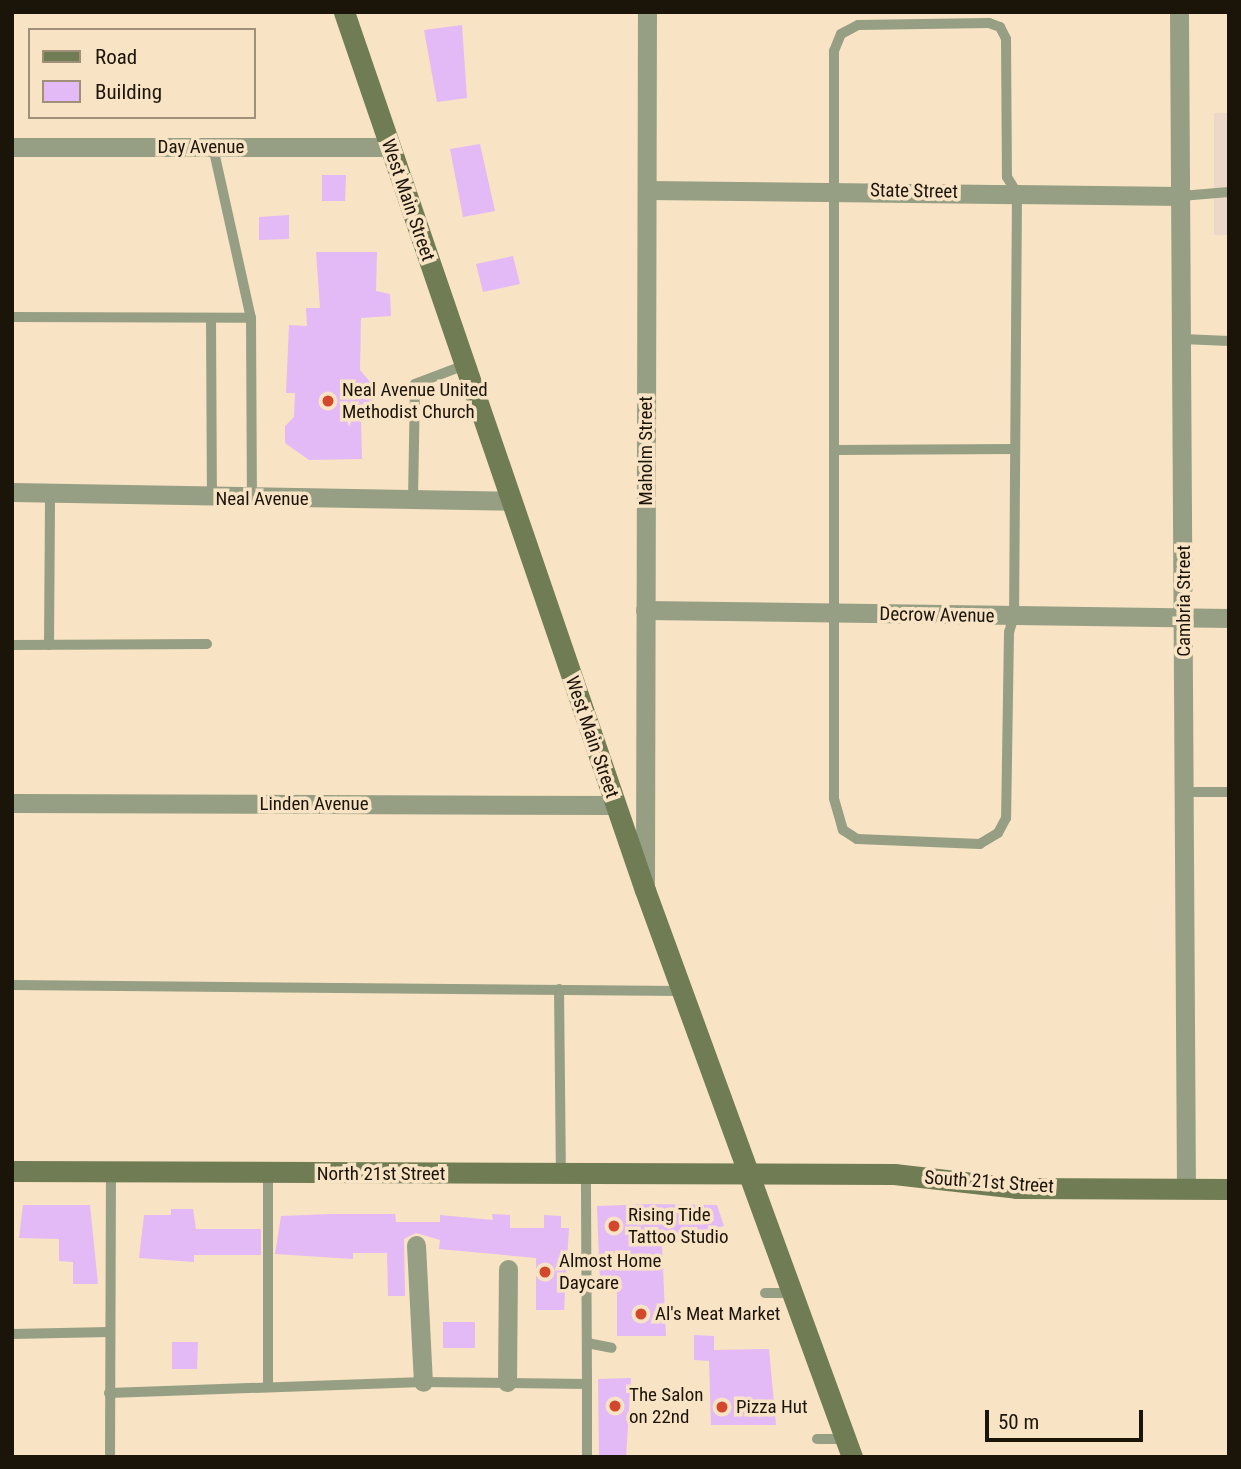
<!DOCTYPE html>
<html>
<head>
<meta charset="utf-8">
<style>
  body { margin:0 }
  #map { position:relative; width:1241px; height:1469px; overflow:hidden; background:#f8e3c4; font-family:"Roboto Condensed",sans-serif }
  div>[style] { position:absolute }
  .industrial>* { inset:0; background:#ecd8c9 }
  .building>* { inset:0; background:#e3baf5 }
  .lane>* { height:10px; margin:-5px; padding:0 5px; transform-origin:5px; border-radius:5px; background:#969f83 }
  .street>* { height:19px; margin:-9.5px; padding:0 9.5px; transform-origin:9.5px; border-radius:9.5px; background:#969f83 }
  .secondary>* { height:21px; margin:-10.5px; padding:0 10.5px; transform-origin:10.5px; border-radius:10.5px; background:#707c53 }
  .dots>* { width:19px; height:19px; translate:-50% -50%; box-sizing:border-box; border:4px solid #f8e3c4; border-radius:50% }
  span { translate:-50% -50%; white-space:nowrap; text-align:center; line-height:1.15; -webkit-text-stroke:7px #f8e3c4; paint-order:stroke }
  .street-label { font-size:19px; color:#1b1409 }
  .poi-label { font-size:19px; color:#1b1409 }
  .left { translate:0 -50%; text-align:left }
  .frame { position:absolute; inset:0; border:14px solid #1b1409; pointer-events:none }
  .legend { position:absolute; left:28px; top:28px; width:228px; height:91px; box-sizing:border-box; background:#f8e3c4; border:2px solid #a09079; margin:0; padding:9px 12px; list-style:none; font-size:21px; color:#1b1409 }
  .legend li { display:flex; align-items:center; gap:14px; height:35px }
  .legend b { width:35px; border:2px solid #a09079 }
  .scale { position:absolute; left:985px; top:1410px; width:158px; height:32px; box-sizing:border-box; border:4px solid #1b1409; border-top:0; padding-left:9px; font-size:21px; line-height:24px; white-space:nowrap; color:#1b1409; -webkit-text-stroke:5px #f8e3c4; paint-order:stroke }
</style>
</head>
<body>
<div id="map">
  <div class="industrial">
    <div style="clip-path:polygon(1214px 113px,1229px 113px,1229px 235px,1214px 235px)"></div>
  </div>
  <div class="building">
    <div style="clip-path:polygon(462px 25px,467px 98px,437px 102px,424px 30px)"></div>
    <div style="clip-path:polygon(480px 144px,495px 211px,463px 217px,450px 149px)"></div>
    <div style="clip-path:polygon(322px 175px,346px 175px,345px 201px,322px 201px)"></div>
    <div style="clip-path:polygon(289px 215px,289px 239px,259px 240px,259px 217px)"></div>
    <div style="clip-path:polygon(316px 252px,377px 252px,376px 291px,390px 294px,391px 316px,361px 318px,360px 370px,371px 383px,374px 398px,361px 420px,362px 459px,309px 460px,285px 443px,285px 426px,294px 417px,295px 393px,286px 393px,289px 325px,307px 326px,306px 308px,320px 308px)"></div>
    <div style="clip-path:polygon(513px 256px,520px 284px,483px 292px,476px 264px)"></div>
    <div style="clip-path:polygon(650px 1204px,717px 1205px,724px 1226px,662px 1245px,666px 1336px,617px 1336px,617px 1284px,600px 1284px,597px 1206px)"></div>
    <div style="clip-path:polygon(23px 1205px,90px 1205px,98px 1284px,73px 1284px,73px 1262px,59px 1261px,59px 1239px,19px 1238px)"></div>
    <div style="clip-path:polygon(171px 1209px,193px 1209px,196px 1229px,261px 1229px,261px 1255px,194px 1255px,194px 1262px,139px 1258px,144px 1215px,171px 1215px)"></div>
    <div style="clip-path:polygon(331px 1214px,395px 1214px,396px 1222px,440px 1222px,440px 1215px,493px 1220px,492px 1214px,510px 1215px,510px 1228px,544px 1228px,544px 1215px,561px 1216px,561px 1228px,569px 1228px,564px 1310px,536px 1310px,536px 1258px,439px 1249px,440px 1240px,416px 1233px,404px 1239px,405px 1296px,388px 1296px,387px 1253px,353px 1253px,353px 1259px,275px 1254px,281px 1216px)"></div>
    <div style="clip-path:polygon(443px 1322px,475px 1322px,475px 1348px,443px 1348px)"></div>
    <div style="clip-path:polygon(694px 1335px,714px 1336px,714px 1350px,769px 1349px,776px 1425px,711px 1425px,709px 1361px,694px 1360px)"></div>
    <div style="clip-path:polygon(172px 1342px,198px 1342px,197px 1369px,172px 1369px)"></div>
    <div style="clip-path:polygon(631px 1378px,626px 1457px,599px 1457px,598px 1379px)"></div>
  </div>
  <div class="lane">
    <div style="left:989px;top:23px;width:12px;rotate:20deg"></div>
    <div style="left:1000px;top:27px;width:13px;rotate:63deg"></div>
    <div style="left:1006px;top:39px;width:138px;rotate:89.6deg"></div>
    <div style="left:1007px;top:177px;width:19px;rotate:58deg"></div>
    <div style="left:1017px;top:193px;width:423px;rotate:90.4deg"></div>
    <div style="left:1014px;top:616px;width:17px;rotate:107deg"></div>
    <div style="left:1009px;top:632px;width:186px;rotate:90.9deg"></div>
    <div style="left:1006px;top:818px;width:17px;rotate:118deg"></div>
    <div style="left:998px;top:833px;width:21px;rotate:149deg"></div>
    <div style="left:980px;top:844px;width:123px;rotate:-177.7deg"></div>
    <div style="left:857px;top:839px;width:17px;rotate:-147deg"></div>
    <div style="left:843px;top:830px;width:33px;rotate:-106deg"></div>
    <div style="left:834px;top:798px;width:747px;rotate:-90deg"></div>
    <div style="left:834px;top:51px;width:18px;rotate:-68deg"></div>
    <div style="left:841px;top:34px;width:19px;rotate:-28deg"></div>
    <div style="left:858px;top:25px;width:131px;rotate:-0.9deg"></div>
    <div style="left:213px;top:147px;width:175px;rotate:77.5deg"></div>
    <div style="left:251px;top:318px;width:180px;rotate:89.7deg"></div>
    <div style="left:1181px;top:196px;width:48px;rotate:-4.8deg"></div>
    <div style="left:12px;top:317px;width:239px;rotate:0.2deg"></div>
    <div style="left:211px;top:318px;width:181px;rotate:89.7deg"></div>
    <div style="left:1182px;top:339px;width:47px;rotate:2.4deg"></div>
    <div style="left:834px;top:450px;width:181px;rotate:-0.3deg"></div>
    <div style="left:413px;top:500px;width:116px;rotate:-89deg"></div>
    <div style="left:415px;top:384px;width:53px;rotate:-20.8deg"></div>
    <div style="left:12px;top:645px;width:195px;rotate:-0.3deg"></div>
    <div style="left:49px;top:645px;width:152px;rotate:-89.6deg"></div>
    <div style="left:1183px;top:792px;width:46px"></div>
    <div style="left:12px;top:985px;width:669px;rotate:0.51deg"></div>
    <div style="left:559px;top:989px;width:185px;rotate:89.4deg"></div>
    <div style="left:765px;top:1293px;width:27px"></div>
    <div style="left:12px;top:1334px;width:97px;rotate:-1.2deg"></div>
    <div style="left:587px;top:1343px;width:25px;rotate:11deg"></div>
    <div style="left:268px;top:1387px;width:214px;rotate:-90deg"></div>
    <div style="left:109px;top:1393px;width:314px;rotate:-2deg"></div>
    <div style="left:423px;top:1382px;width:164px;rotate:0.7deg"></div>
    <div style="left:587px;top:1384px;width:209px;rotate:-90.3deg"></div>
    <div style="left:817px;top:1439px;width:28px"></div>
    <div style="left:110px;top:1457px;width:285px;rotate:-89.8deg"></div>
    <div style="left:587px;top:1457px;width:73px;rotate:-90deg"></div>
  </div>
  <div class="street">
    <div style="left:1179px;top:12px;width:1177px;rotate:89.66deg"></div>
    <div style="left:12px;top:147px;width:378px"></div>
    <div style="left:647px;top:190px;width:534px;rotate:0.64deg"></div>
    <div style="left:12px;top:492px;width:499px;rotate:1deg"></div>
    <div style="left:645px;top:610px;width:584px;rotate:0.78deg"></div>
    <div style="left:12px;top:803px;width:603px;rotate:0.19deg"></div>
    <div style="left:645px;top:883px;width:871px;rotate:-89.87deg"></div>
    <div style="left:416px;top:1245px;width:137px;rotate:87.1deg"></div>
    <div style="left:507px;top:1382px;width:113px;rotate:-89.5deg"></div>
  </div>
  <div class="secondary">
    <div style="left:344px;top:12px;width:928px;rotate:71.08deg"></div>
    <div style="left:645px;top:890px;width:604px;rotate:69.94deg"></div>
    <div style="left:12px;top:1171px;width:882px;rotate:0.19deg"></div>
    <div style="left:894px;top:1174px;width:123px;rotate:6.5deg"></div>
    <div style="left:1016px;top:1188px;width:213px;rotate:0.3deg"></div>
  </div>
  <div class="dots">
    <div style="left:328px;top:401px;background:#d3482d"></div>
    <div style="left:614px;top:1226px;background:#d3482d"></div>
    <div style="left:545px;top:1272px;background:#d3482d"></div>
    <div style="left:641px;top:1314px;background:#d3482d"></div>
    <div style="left:615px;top:1406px;background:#d3482d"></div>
    <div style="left:722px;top:1407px;background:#d3482d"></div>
  </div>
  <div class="street-label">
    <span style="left:201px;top:147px">Day Avenue</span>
    <span style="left:914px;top:191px;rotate:1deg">State Street</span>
    <span style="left:408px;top:200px;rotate:71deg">West Main Street</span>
    <span style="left:646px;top:451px;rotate:-90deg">Maholm Street</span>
    <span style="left:262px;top:499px">Neal Avenue</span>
    <span style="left:1184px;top:601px;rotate:-90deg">Cambria Street</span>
    <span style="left:937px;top:615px;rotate:1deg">Decrow Avenue</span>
    <span style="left:592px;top:737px;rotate:71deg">West Main Street</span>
    <span style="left:314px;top:804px">Linden Avenue</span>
    <span style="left:381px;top:1174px">North 21st Street</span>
    <span style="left:989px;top:1182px;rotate:4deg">South 21st Street</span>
  </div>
  <div class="poi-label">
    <span class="left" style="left:342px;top:401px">Neal Avenue United<br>Methodist Church</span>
    <span class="left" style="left:628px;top:1226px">Rising Tide<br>Tattoo Studio</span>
    <span class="left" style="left:559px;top:1272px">Almost Home<br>Daycare</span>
    <span class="left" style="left:655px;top:1314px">Al's Meat Market</span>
    <span class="left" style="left:629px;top:1406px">The Salon<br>on 22nd</span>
    <span class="left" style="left:736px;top:1407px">Pizza Hut</span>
  </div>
  <div class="frame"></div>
  <ul class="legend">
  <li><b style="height:9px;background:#707c53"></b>Road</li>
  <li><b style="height:19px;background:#e3baf5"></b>Building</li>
  </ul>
  <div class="scale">50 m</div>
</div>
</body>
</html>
